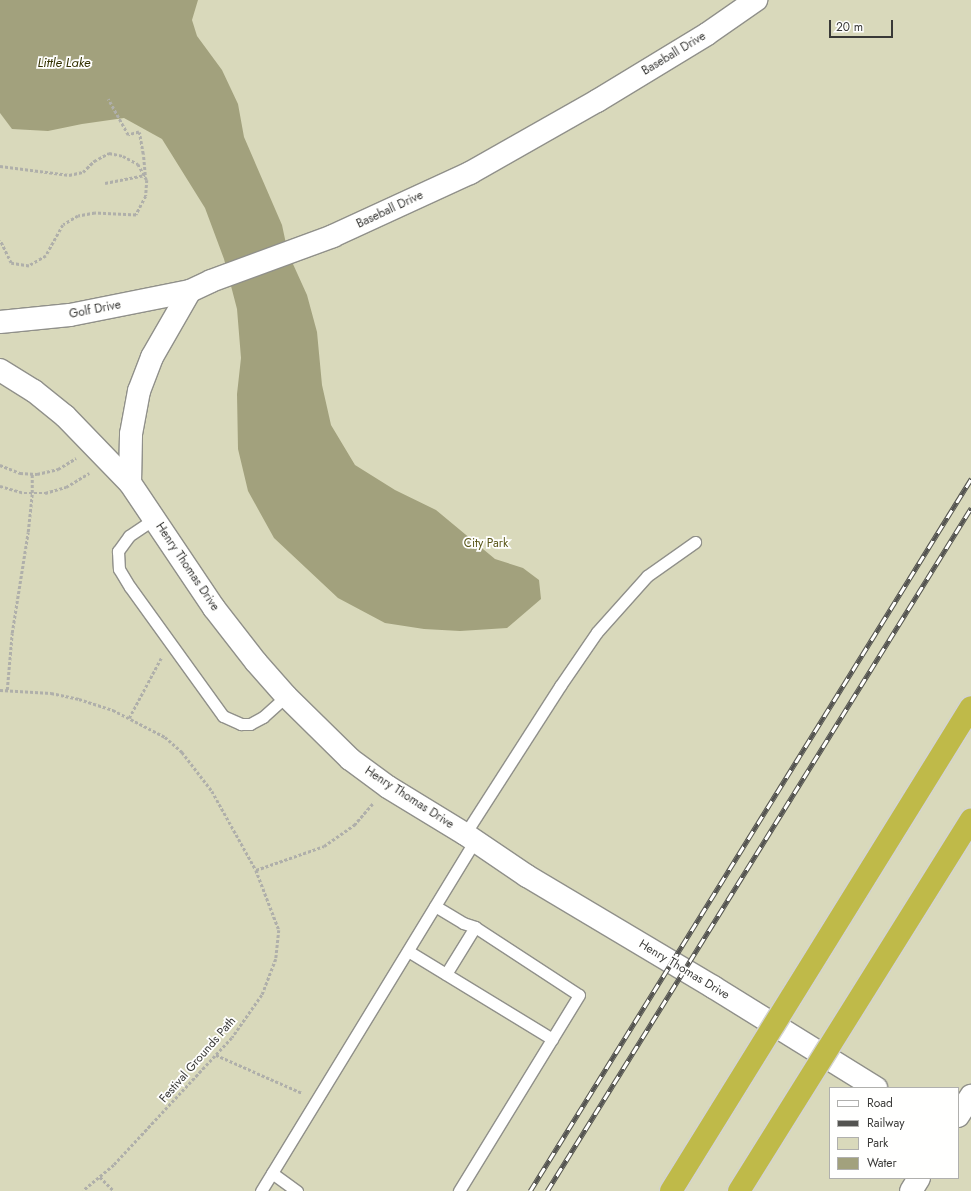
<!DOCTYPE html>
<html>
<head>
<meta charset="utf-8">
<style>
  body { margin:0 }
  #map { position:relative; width:971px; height:1191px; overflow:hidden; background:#f7f7f0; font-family:Jost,sans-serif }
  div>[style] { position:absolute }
  .green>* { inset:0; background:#d9d9bb }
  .water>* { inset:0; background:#a2a17d }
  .path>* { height:2.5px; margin-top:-1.25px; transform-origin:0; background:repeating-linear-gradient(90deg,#afafaa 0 3px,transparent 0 5px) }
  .roads { filter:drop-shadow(1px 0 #90908a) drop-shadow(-1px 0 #90908a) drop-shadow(0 1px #90908a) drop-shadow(0 -1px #90908a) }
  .lane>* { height:11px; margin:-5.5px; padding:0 5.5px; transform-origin:5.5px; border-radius:5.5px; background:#fff }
  .street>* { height:22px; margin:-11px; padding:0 11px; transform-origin:11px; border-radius:11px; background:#fff }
  .rail>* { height:4.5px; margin-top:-2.25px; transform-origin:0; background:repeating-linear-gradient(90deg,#fffffe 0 9px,#545451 0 18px); box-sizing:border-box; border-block:1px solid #545451 }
  .bridges { filter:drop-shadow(1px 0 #d3d3d3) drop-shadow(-1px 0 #d3d3d3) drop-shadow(0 1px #d3d3d3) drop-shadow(0 -1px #d3d3d3) }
  .highway-bridge>* { height:22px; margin:-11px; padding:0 11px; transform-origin:11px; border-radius:11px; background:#bfba49 }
  span { translate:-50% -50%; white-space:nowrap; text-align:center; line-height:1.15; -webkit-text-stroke:3.5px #fffffe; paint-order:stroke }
  .street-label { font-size:12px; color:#393937 }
  .park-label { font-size:12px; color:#5a571a }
  .water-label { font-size:13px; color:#353303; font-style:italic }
  .legend { position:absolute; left:829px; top:1087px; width:130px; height:92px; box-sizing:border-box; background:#fffffe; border:1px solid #b0b0ae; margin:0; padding:5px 7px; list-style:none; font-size:12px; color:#393937 }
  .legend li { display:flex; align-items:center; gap:8px; height:20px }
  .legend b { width:20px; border:1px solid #b0b0ae }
  .scale { position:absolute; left:829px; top:20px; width:64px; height:18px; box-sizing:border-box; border:2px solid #393937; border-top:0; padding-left:5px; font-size:12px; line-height:14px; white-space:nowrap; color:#393937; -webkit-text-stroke:3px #fffffe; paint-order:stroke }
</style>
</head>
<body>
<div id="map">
  <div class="green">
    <div style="clip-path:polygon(evenodd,0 0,971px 0,971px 1191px,0 1191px,0 0,830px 1088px,958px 1088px,958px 1178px,830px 1178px,830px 1088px)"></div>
  </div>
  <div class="water">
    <div style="clip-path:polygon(0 0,198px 0,192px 20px,197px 36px,222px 70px,238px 104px,244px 137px,282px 225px,288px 253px,307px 295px,317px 332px,322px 385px,331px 425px,355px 465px,395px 490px,436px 510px,495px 559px,523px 568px,539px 580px,541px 599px,507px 628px,460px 631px,424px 629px,385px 623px,338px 598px,274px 538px,248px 491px,238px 449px,237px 394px,241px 358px,237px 309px,224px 259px,205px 208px,162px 139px,124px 118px,82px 124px,48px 131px,12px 129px,0 113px)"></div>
  </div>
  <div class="path">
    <div style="left:0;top:166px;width:70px;rotate:7.4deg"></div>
    <div style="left:69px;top:175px;width:14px;rotate:-12deg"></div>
    <div style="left:83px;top:172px;width:16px;rotate:-45deg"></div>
    <div style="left:94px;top:161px;width:17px;rotate:-28deg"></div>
    <div style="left:109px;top:153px;width:14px;rotate:12deg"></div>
    <div style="left:123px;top:156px;width:17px;rotate:28deg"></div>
    <div style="left:138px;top:164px;width:18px;rotate:61deg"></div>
    <div style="left:147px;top:180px;width:16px;rotate:94deg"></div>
    <div style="left:146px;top:196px;width:21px;rotate:118deg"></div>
    <div style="left:136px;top:215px;width:41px;rotate:-177.2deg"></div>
    <div style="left:95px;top:213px;width:17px;rotate:170deg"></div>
    <div style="left:78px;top:216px;width:17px;rotate:149deg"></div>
    <div style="left:63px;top:225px;width:35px;rotate:119deg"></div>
    <div style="left:46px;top:256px;width:20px;rotate:150deg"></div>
    <div style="left:29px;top:266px;width:18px;rotate:-171deg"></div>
    <div style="left:11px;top:263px;width:25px;rotate:-116deg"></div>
    <div style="left:105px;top:183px;width:41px;rotate:-11.3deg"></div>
    <div style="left:145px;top:175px;width:21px;rotate:-95deg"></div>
    <div style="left:143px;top:154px;width:22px;rotate:-100deg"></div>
    <div style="left:139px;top:132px;width:11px;rotate:165deg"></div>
    <div style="left:128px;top:135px;width:41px;rotate:-119.1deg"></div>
    <div style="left:0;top:465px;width:22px;rotate:22deg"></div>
    <div style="left:20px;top:473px;width:17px;rotate:3deg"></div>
    <div style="left:37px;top:474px;width:22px;rotate:-13deg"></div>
    <div style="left:58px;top:469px;width:21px;rotate:-31deg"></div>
    <div style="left:0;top:486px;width:25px;rotate:16deg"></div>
    <div style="left:24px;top:493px;width:21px"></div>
    <div style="left:45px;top:493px;width:22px;rotate:-16deg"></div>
    <div style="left:66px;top:487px;width:27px;rotate:-31deg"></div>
    <div style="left:0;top:690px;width:51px;rotate:3.4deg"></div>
    <div style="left:51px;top:693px;width:29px;rotate:12deg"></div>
    <div style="left:79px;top:699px;width:36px;rotate:18deg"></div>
    <div style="left:113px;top:710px;width:59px;rotate:27.4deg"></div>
    <div style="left:165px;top:737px;width:23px;rotate:41deg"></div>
    <div style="left:182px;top:752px;width:49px;rotate:52.4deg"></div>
    <div style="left:212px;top:791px;width:90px;rotate:60.9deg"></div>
    <div style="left:256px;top:870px;width:64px;rotate:69deg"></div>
    <div style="left:279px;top:930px;width:29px;rotate:96deg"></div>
    <div style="left:276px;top:959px;width:39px;rotate:111deg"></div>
    <div style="left:262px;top:995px;width:52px;rotate:124.9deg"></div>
    <div style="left:232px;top:1038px;width:173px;rotate:132.9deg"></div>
    <div style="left:114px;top:1165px;width:40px;rotate:140deg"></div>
    <div style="left:7px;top:690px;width:57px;rotate:-85deg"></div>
    <div style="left:12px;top:633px;width:102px;rotate:-81deg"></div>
    <div style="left:28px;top:532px;width:39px;rotate:-84deg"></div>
    <div style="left:32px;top:493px;width:19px;rotate:-90deg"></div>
    <div style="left:129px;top:718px;width:68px;rotate:-61.9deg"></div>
    <div style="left:256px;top:870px;width:72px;rotate:-19.4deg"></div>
    <div style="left:324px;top:846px;width:37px;rotate:-35deg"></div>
    <div style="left:354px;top:825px;width:30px;rotate:-49deg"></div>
    <div style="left:216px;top:1055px;width:94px;rotate:23.8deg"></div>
    <div style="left:100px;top:1177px;width:20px;rotate:45deg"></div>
  </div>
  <div class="roads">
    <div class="lane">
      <div style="left:154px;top:519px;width:30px;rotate:146deg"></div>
      <div style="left:129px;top:536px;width:19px;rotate:126deg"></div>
      <div style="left:118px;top:551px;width:18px;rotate:87deg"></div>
      <div style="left:119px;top:569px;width:21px;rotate:59deg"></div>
      <div style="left:130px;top:587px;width:159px;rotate:54.2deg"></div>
      <div style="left:223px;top:716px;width:20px;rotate:24deg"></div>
      <div style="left:241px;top:724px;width:9px"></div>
      <div style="left:250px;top:724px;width:15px;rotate:-28deg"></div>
      <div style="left:263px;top:717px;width:31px;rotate:-42deg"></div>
      <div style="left:465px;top:834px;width:176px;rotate:-57.3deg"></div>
      <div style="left:560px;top:686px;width:65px;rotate:-55.6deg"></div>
      <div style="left:597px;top:632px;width:75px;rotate:-48.2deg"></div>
      <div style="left:647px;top:576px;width:59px;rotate:-35.3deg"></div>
      <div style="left:435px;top:906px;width:33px;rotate:31deg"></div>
      <div style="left:463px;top:923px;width:13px;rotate:18deg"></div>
      <div style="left:475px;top:927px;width:124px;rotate:33.2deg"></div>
      <div style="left:579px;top:995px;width:230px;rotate:121.5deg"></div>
      <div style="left:408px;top:951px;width:169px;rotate:31.4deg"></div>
      <div style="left:446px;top:974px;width:55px;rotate:-58.3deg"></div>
      <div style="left:272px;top:1173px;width:31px;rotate:36deg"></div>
      <div style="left:261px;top:1191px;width:411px;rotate:-58.6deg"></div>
    </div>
    <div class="street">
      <div style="left:0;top:322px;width:70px;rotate:-5.7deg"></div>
      <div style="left:70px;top:315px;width:122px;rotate:-11.3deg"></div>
      <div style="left:0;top:370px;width:40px;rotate:32deg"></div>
      <div style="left:34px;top:391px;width:40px;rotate:39deg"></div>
      <div style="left:65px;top:416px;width:93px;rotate:45.9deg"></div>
      <div style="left:130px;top:483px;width:151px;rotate:56.1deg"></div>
      <div style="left:214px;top:608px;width:68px;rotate:52.1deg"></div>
      <div style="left:256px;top:662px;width:45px;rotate:48.6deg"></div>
      <div style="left:286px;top:696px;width:90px;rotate:44.5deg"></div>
      <div style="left:350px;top:759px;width:47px;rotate:36.4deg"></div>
      <div style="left:388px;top:787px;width:90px;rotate:31.4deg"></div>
      <div style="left:465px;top:834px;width:75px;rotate:34.1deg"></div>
      <div style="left:527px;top:876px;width:217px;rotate:30.8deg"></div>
      <div style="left:713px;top:987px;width:192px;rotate:31.8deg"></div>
      <div style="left:130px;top:483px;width:49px;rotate:-88.8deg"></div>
      <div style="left:131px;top:434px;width:44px;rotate:-79.5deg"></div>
      <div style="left:139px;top:391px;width:36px;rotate:-69deg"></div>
      <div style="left:152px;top:357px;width:76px;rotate:-60.1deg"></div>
      <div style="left:190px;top:291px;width:23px;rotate:-25deg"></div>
      <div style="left:211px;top:281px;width:130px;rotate:-20.2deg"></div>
      <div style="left:333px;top:236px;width:151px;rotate:-24.7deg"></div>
      <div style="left:470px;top:173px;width:146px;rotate:-29.6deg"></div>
      <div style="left:597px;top:101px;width:129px;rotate:-31.3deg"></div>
      <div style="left:707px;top:34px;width:60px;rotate:-34.8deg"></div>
      <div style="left:958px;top:1116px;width:24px;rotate:-57deg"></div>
      <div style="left:911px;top:1191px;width:15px;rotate:-58deg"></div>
    </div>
  </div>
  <div class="rail">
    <div style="left:530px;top:1191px;width:838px;rotate:-58.23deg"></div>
    <div style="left:547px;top:1191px;width:804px;rotate:-58.17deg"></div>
  </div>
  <div class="bridges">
    <div class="highway-bridge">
      <div style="left:671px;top:1191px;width:569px;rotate:-58.21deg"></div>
      <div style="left:739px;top:1191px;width:438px;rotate:-58deg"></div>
    </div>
  </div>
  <div class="street-label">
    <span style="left:674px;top:54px;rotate:-31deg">Baseball Drive</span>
    <span style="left:390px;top:210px;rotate:-25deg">Baseball Drive</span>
    <span style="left:95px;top:310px;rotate:-11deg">Golf Drive</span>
    <span style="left:187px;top:567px;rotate:56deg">Henry Thomas Drive</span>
    <span style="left:409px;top:798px;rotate:33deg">Henry Thomas Drive</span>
    <span style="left:684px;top:970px;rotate:31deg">Henry Thomas Drive</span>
    <span style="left:198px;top:1060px;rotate:-49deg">Festival Grounds Path</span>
  </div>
  <div class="park-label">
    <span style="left:486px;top:544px">City Park</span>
  </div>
  <div class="water-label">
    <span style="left:64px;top:63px">Little Lake</span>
  </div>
  <ul class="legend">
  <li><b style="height:5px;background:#fff"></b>Road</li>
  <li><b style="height:5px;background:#545451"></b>Railway</li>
  <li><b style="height:11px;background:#d9d9bb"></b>Park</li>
  <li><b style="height:11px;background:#a2a17d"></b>Water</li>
  </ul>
  <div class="scale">20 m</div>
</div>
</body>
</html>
